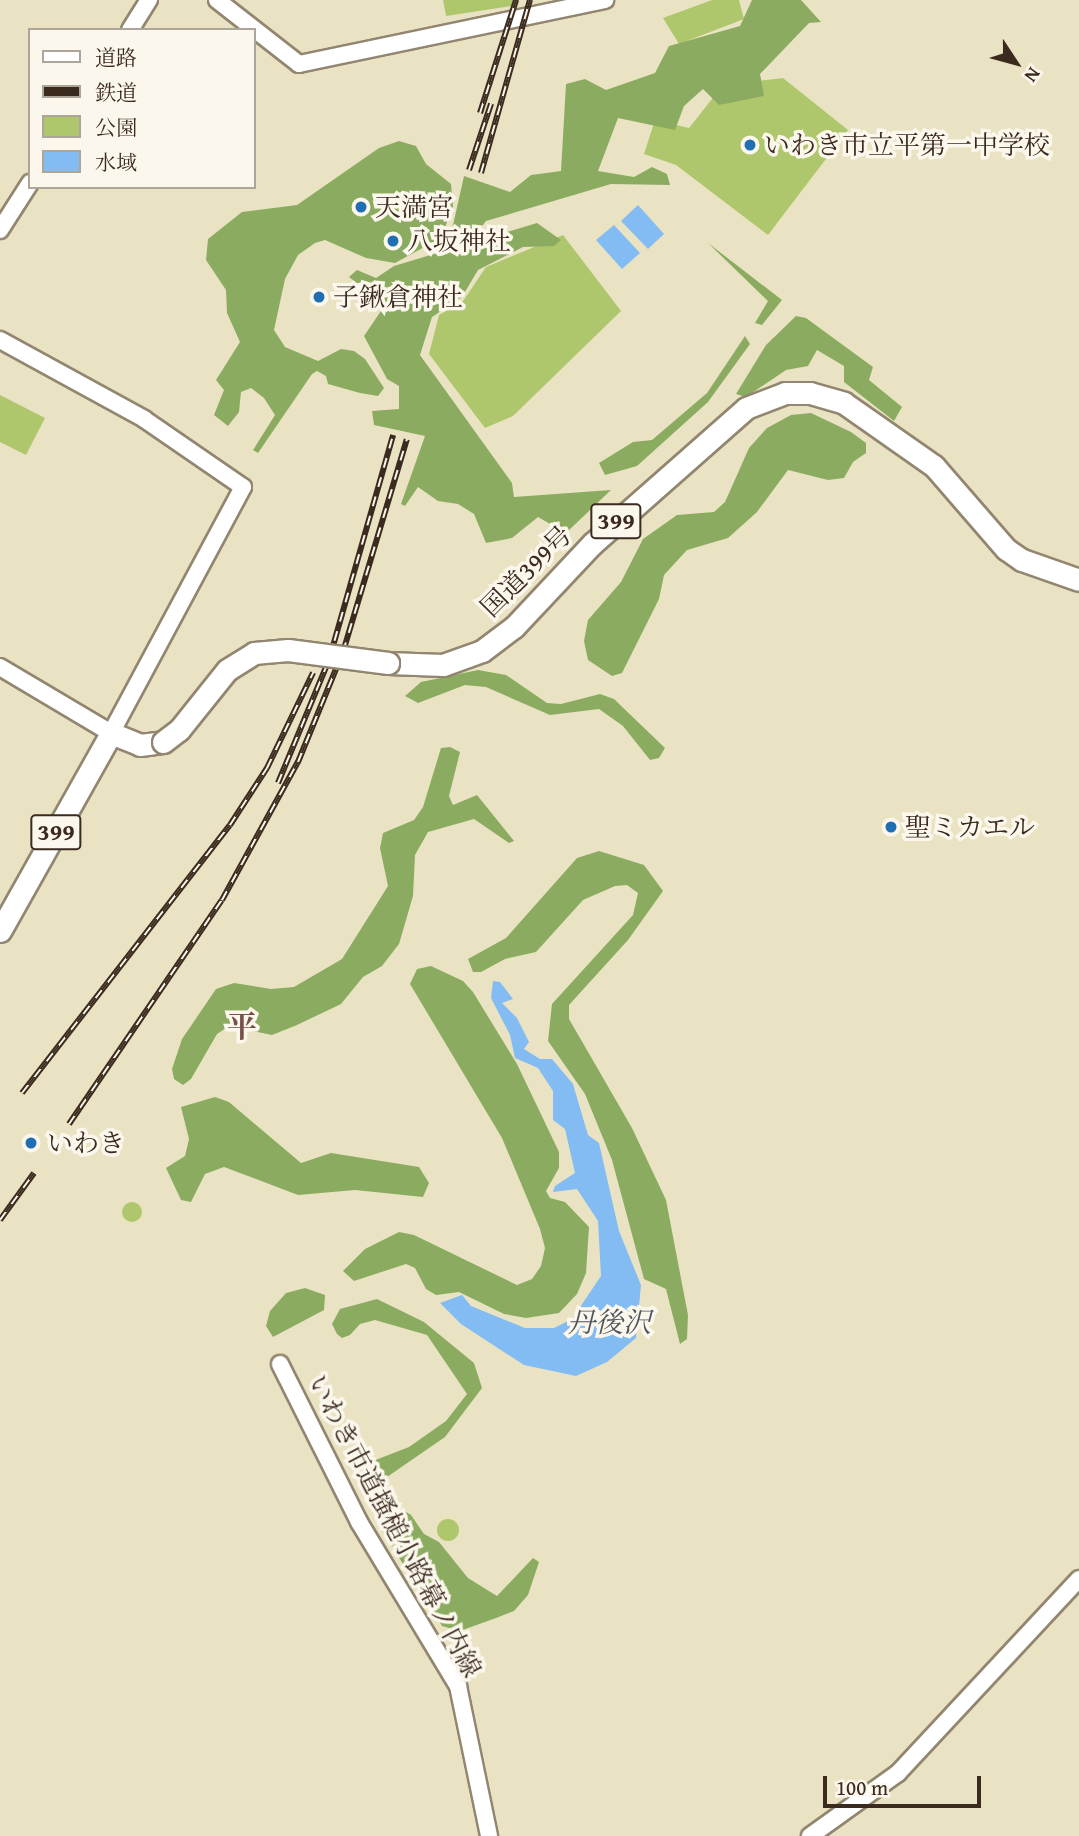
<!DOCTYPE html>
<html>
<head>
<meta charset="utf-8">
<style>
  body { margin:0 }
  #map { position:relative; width:1079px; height:1836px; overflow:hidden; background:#eae3c3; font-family:"Gentium Book Plus","Noto Serif JP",serif }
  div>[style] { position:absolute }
  .green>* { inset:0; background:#afc76c }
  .round { border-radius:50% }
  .forest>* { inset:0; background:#8bac60 }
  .water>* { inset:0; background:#82bcf3 }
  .roads { filter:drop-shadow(2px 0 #928670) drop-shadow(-2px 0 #928670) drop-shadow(0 2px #928670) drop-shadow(0 -2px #928670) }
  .tertiary>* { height:16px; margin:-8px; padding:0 8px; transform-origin:8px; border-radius:8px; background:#fff }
  .trunk>* { height:21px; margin:-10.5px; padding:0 10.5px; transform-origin:10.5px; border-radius:10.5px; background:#fff }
  .rail>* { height:6px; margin-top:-3px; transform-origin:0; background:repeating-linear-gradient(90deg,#fbf7ec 0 10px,#3b2a1e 0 20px); box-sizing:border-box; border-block:2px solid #3b2a1e }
  .bridges { filter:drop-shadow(2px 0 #928670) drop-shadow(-2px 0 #928670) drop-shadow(0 2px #928670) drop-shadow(0 -2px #928670) }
  .trunk-bridge>* { height:21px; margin:-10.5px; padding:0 10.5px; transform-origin:10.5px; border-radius:10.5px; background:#fff }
  .dots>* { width:19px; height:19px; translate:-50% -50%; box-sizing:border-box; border:4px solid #fbf7ec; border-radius:50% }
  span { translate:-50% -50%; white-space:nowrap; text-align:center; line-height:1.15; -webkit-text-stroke:7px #fbf7ec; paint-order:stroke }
  .shield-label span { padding:2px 5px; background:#fbf7ec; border:2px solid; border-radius:5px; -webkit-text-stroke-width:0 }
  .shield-label { font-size:24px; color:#3b2a1e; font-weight:700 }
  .poi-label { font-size:26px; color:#3b2a1e }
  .left { translate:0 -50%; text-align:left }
  .street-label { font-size:26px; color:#3b2a1e }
  .water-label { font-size:28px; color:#50565e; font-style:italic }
  .quarter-label { font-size:30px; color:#765149; font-weight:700 }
  .legend { position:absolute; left:28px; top:28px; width:228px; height:161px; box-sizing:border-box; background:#fbf7ec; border:2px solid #aea59a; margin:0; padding:9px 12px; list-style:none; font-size:21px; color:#3b2a1e }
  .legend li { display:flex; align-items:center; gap:14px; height:35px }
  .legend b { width:35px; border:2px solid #aea59a }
  .north { position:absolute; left:981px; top:28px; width:70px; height:70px; -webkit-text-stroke:5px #fbf7ec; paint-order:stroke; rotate:126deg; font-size:19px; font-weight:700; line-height:28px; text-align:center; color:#3b2a1e }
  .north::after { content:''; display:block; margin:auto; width:24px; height:32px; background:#3b2a1e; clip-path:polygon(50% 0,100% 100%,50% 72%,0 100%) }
  .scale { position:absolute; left:823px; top:1776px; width:158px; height:32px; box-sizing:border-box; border:4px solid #3b2a1e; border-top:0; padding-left:9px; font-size:21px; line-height:24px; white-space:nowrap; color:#3b2a1e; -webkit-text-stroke:5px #fbf7ec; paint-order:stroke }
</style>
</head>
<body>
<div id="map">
  <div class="green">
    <div style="clip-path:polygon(443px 0,513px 0,512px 6px,446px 16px)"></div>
    <div style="clip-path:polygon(712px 0,739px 0,744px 19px,679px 44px,663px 18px)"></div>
    <div style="clip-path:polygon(783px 78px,848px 130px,768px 235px,676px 165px,644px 154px,655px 120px,689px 128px,723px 85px)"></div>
    <div style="clip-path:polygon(563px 235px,621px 311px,513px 416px,485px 428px,429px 354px,439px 315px,463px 301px,486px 267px)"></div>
    <div style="clip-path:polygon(0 395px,45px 418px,26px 455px,0 442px)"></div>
    <div class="round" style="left:122px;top:1202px;width:20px;height:20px"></div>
    <div class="round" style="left:437px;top:1519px;width:22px;height:22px"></div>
  </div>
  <div class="forest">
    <div style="clip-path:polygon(752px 0,801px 0,821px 22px,809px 23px,760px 74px,764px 96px,719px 105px,703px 89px,684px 106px,675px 130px,618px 118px,598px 171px,634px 177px,652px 167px,667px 174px,670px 185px,611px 184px,486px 221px,476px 234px,440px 250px,453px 225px,464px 176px,510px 192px,531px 175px,561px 171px,566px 84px,585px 79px,606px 90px,655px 73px,669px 46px,740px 26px)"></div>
    <div style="clip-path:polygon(399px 141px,416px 146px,426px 164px,451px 184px,453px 206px,441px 238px,395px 263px,366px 258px,325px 240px,315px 243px,298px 255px,285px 279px,274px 330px,285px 347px,318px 361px,341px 349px,354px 351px,365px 359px,384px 388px,378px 396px,360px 393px,328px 384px,326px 376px,317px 371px,312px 374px,258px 453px,253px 450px,275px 415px,264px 398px,251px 388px,241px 392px,239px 412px,228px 426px,214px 415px,224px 390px,216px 380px,240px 342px,227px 313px,226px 290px,206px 260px,208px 239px,242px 212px,297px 205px,379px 148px)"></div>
    <div style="clip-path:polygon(537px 223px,561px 240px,554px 246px,523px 247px,478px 270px,462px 297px,432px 317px,420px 355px,512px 483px,514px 497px,611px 490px,566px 533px,538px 517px,512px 538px,486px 543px,474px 514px,458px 504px,438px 501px,418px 487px,405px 506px,401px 504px,425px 436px,374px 425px,372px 411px,399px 409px,399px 386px,387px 379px,364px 336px,385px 305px,349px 277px,357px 270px,376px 278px,394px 266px)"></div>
    <div style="clip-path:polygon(708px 243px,782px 300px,762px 325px,755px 323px,768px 301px)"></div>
    <div style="clip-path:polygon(796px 316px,806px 318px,873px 367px,869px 380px,902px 407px,894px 421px,844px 382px,844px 366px,817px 350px,808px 366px,786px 370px,746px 397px,736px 394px,766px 345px)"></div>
    <div style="clip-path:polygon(745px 336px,750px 344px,708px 402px,637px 466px,605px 475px,599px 463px,633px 442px,652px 440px,707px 393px)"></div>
    <div style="clip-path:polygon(811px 413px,851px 432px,866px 443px,866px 453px,853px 462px,844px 478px,828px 480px,788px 470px,757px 512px,728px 538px,687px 550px,664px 575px,659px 599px,622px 673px,612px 676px,588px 660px,584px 641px,588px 620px,621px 582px,643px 539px,677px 515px,714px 512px,725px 502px,749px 448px,767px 428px,791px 415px)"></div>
    <div style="clip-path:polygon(478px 670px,506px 675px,547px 703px,561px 704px,600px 694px,614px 699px,665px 748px,659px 758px,650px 760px,623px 726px,599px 709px,550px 715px,486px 687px,465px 685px,418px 703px,405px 696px,421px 682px)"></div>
    <div style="clip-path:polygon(450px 747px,460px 752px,449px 796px,453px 805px,477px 795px,514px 841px,509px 843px,474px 819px,428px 832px,415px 855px,413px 896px,399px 944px,382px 966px,363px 977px,341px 1004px,297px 1025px,272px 1035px,229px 1026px,217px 1034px,191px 1079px,183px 1085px,174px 1079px,172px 1069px,182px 1039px,216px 989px,234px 983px,271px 989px,294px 987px,342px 959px,388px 886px,380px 848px,383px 833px,414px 820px,423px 807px,441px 748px)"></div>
    <div style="clip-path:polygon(599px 851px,644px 865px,663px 891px,628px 940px,569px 1005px,569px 1019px,632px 1128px,666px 1200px,688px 1315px,687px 1339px,680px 1344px,666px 1289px,644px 1279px,612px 1160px,585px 1094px,548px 1041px,552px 1004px,633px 915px,638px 893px,627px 885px,615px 886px,583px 900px,536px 952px,505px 959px,481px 972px,473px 972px,468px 959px,506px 938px,577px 858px)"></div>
    <div style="clip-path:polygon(431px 966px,463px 981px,473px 992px,517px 1064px,559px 1152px,559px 1168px,546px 1191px,550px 1198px,565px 1202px,589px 1227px,586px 1273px,577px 1294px,559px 1313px,526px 1318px,504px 1314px,459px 1292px,436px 1295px,426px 1289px,415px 1268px,406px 1264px,354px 1281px,343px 1271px,365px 1249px,399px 1232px,414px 1235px,517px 1285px,532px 1279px,541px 1266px,545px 1248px,540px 1229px,502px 1138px,410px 984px,417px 969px)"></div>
    <div style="clip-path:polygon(215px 1097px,229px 1102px,301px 1163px,331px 1153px,419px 1167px,429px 1183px,423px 1197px,355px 1190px,298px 1195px,224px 1167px,205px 1174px,191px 1202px,181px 1200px,166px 1168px,185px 1156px,189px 1139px,181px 1107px)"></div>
    <div style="clip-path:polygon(305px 1288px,325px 1295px,324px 1310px,273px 1337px,266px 1326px,270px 1311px,286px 1293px)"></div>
    <div style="clip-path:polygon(377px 1299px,424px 1322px,474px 1363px,482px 1388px,445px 1437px,387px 1477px,374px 1473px,373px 1461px,409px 1447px,446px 1421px,467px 1394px,427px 1335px,375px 1320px,360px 1324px,350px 1335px,342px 1338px,337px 1334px,332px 1324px,340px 1309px)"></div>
    <div style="clip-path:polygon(398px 1507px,411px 1515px,424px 1534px,439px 1542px,468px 1578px,497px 1596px,533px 1558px,539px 1562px,528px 1595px,514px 1611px,496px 1618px,460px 1631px,442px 1626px,381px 1529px,379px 1520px)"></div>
  </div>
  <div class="water">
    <div style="clip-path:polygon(638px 205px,664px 234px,648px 249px,621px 221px)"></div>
    <div style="clip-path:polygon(614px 225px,640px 253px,622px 269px,596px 240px)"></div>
    <div style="clip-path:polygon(493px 981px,500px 982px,513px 999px,502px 1003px,517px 1018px,529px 1042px,524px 1049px,540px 1059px,552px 1059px,573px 1084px,588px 1135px,599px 1143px,619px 1231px,641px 1285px,636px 1338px,607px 1362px,576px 1376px,524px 1365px,461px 1324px,440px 1303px,462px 1295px,471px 1306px,525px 1328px,554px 1328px,572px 1319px,601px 1276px,598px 1221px,577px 1189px,553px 1192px,555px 1186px,575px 1173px,565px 1129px,553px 1120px,553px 1091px,538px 1068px,515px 1058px,510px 1035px,491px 998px)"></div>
  </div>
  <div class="roads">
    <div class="tertiary">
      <div style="left:217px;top:0;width:104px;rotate:38deg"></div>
      <div style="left:299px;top:64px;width:313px;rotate:-11.8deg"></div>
      <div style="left:130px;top:30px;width:36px;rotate:-58deg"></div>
      <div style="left:0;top:230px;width:56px;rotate:-57.4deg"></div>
      <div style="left:0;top:340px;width:164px;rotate:28.7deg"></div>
      <div style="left:144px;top:419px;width:120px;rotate:34.5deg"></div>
      <div style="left:243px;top:487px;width:279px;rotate:118.2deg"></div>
      <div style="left:111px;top:733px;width:129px;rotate:-149.3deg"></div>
      <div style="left:280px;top:1364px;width:177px;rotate:63.4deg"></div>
      <div style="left:359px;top:1522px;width:192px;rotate:58.9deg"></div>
      <div style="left:458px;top:1686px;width:153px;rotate:78.3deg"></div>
      <div style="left:810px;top:1836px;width:108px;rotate:-35.6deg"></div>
      <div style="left:898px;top:1773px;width:265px;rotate:-47deg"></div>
    </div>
    <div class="trunk">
      <div style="left:388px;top:663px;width:55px;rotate:2.1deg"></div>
      <div style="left:443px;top:665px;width:41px;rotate:-19.7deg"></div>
      <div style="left:482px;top:651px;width:40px;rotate:-37deg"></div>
      <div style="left:514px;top:627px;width:114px;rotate:-46.8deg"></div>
      <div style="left:592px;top:544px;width:205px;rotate:-41.4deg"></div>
      <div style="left:746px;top:408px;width:42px;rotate:-21deg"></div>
      <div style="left:785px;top:393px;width:25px"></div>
      <div style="left:810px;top:393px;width:35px;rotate:16deg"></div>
      <div style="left:844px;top:403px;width:110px;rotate:35deg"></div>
      <div style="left:934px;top:466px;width:110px;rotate:49.1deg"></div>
      <div style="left:1006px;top:549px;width:19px;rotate:35deg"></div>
      <div style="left:1022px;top:560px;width:60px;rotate:19.3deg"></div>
      <div style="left:0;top:931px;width:227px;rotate:-60.7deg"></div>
      <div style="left:111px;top:733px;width:31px;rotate:22deg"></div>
      <div style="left:140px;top:745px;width:23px;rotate:-7deg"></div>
    </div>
  </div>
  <div class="rail">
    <div style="left:480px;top:113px;width:119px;rotate:-72.3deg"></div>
    <div style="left:469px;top:170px;width:70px;rotate:-71.6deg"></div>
    <div style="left:481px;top:173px;width:180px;rotate:-74.2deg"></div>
    <div style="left:278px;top:783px;width:133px;rotate:-67.5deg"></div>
    <div style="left:329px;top:660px;width:234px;rotate:-74.1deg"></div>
    <div style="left:22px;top:1093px;width:339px;rotate:-52.2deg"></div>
    <div style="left:230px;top:825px;width:68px;rotate:-57deg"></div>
    <div style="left:267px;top:768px;width:106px;rotate:-64.2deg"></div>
    <div style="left:69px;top:1124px;width:271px;rotate:-55.7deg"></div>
    <div style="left:222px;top:900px;width:158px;rotate:-61.2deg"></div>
    <div style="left:298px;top:762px;width:119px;rotate:-67.8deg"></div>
    <div style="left:343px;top:652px;width:222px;rotate:-73.3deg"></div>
    <div style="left:0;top:1220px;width:58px;rotate:-54.1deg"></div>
  </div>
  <div class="bridges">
    <div class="trunk-bridge">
      <div style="left:163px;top:742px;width:20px;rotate:-37deg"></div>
      <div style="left:179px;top:730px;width:77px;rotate:-51.3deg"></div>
      <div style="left:227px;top:670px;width:32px;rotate:-32deg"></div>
      <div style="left:254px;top:653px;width:34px;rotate:-5deg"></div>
      <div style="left:288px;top:650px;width:101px;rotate:7.4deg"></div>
    </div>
  </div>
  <div class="dots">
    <div style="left:750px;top:145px;background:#1f6fb2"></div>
    <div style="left:361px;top:207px;background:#1f6fb2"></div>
    <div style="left:393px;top:241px;background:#1f6fb2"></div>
    <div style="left:319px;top:297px;background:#1f6fb2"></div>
    <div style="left:891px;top:827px;background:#1f6fb2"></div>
    <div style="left:31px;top:1143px;background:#1f6fb2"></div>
  </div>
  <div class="shield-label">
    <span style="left:616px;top:521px">399</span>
    <span style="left:56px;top:832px">399</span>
  </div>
  <div class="poi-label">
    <span class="left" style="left:764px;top:145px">いわき市立平第一中学校</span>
    <span class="left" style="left:375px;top:207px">天満宮</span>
    <span class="left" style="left:407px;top:241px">八坂神社</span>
    <span class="left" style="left:333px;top:297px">子鍬倉神社</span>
    <span class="left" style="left:905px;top:827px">聖ミカエル</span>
    <span class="left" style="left:47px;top:1143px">いわき</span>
  </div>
  <div class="street-label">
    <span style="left:526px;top:571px;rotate:-45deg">国道399号</span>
    <span style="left:395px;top:1526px;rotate:62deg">いわき市道搔槌小路幕ノ内線</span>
  </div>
  <div class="water-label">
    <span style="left:609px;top:1322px">丹後沢</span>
  </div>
  <div class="quarter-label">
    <span style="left:242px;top:1026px">平</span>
  </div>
  <ul class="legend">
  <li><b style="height:9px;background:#fff"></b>道路</li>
  <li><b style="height:9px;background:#3b2a1e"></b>鉄道</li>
  <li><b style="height:19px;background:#afc76c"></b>公園</li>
  <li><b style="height:19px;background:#82bcf3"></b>水域</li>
  </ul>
  <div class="north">N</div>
  <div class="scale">100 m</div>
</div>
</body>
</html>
